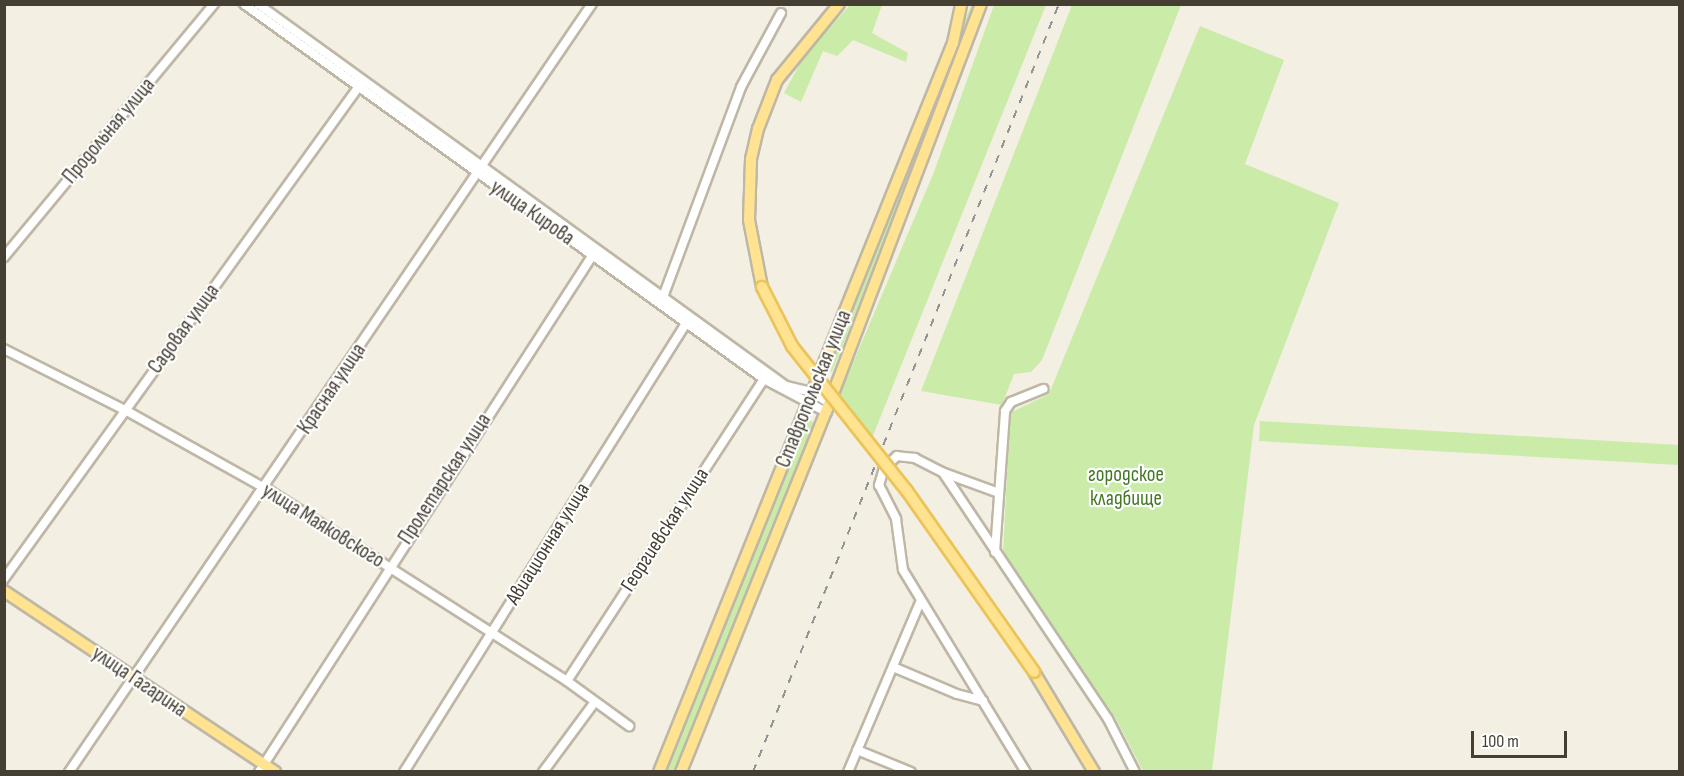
<!DOCTYPE html>
<html>
<head>
<meta charset="utf-8">
<style>
  body { margin:0 }
  #map { position:relative; width:1684px; height:776px; overflow:hidden; background:#f3efe3; font-family:"Sofia Sans Condensed",sans-serif }
  div>[style] { position:absolute }
  .green>* { inset:0; background:#cbeba9 }
  .roads { filter:drop-shadow(2px 0 #bfb7a6) drop-shadow(-2px 0 #bfb7a6) drop-shadow(0 2px #bfb7a6) drop-shadow(0 -2px #bfb7a6) }
  .minor>* { height:8px; margin:-4px; padding:0 4px; transform-origin:4px; border-radius:4px; background:#fff }
  .major>* { height:10px; margin:-5px; padding:0 5px; transform-origin:5px; border-radius:5px; background:#ffe390 }
  .rail>* { height:2px; margin-top:-1px; transform-origin:0; background:repeating-linear-gradient(90deg,#949494 0 8px,transparent 0 16px) }
  .bridges { filter:drop-shadow(2px 0 #ebc459) drop-shadow(-2px 0 #ebc459) drop-shadow(0 2px #ebc459) drop-shadow(0 -2px #ebc459) }
  .major-bridge>* { height:10px; margin:-5px; padding:0 5px; transform-origin:5px; border-radius:5px; background:#ffe390 }
  span { translate:-50% -50%; white-space:nowrap; text-align:center; line-height:1.15; -webkit-text-stroke:4.5px #fff; paint-order:stroke }
  .street-label { font-size:21px; color:#453f33 }
  .park-label { font-size:21px; color:#427a23 }
  .frame { position:absolute; inset:0; border:6px solid #453f33; pointer-events:none }
  .scale { position:absolute; left:1471px; top:731px; width:96px; height:27px; box-sizing:border-box; border:3px solid #453f33; border-top:0; padding-left:8px; font-size:18px; line-height:21px; white-space:nowrap; color:#453f33; -webkit-text-stroke:4px #fff; paint-order:stroke }
</style>
</head>
<body>
<div id="map">
  <div class="green">
    <div style="clip-path:polygon(850px 5px,882px 5px,872px 33px,908px 53px,906px 62px,853px 40px,837px 56px,823px 51px,801px 102px,784px 93px,804px 56px)"></div>
    <div style="clip-path:polygon(971px 5px,978px 5px,832px 372px,826px 370px)"></div>
    <div style="clip-path:polygon(994px 5px,1046px 5px,872px 438px,839px 396px,934px 172px)"></div>
    <div style="clip-path:polygon(1072px 5px,1181px 5px,1042px 360px,1031px 372px,1014px 374px,1002px 405px,921px 391px)"></div>
    <div style="clip-path:polygon(1200px 26px,1284px 60px,1245px 164px,1339px 203px,1254px 425px,1212px 771px,1143px 771px,1115px 717px,1003px 556px,1010px 413px,1049px 394px)"></div>
    <div style="clip-path:polygon(806px 419px,814px 422px,674px 771px,665px 772px)"></div>
    <div style="clip-path:polygon(1260px 421px,1679px 445px,1679px 465px,1259px 441px)"></div>
  </div>
  <div class="roads">
    <div class="minor">
      <div style="left:244px;top:4px;width:641px;rotate:35.8deg"></div>
      <div style="left:764px;top:379px;width:70px;rotate:28deg"></div>
      <div style="left:258px;top:4px;width:652px;rotate:35.89deg"></div>
      <div style="left:786px;top:386px;width:27px;rotate:13deg"></div>
      <div style="left:812px;top:392px;width:20px;rotate:33deg"></div>
      <div style="left:4px;top:257px;width:329px;rotate:-50.3deg"></div>
      <div style="left:663px;top:297px;width:224px;rotate:-69.6deg"></div>
      <div style="left:741px;top:87px;width:84px;rotate:-61.6deg"></div>
      <div style="left:4px;top:349px;width:136px;rotate:26.8deg"></div>
      <div style="left:125px;top:410px;width:166px;rotate:29.2deg"></div>
      <div style="left:270px;top:491px;width:353px;rotate:32.6deg"></div>
      <div style="left:567px;top:681px;width:77px;rotate:36deg"></div>
      <div style="left:944px;top:474px;width:295px;rotate:56.2deg"></div>
      <div style="left:1108px;top:719px;width:59px;rotate:63deg"></div>
      <div style="left:999px;top:493px;width:59px;rotate:-160deg"></div>
      <div style="left:944px;top:473px;width:33px;rotate:-153deg"></div>
      <div style="left:915px;top:458px;width:18px;rotate:-174deg"></div>
      <div style="left:897px;top:456px;width:18px;rotate:137deg"></div>
      <div style="left:884px;top:468px;width:18px;rotate:106deg"></div>
      <div style="left:879px;top:485px;width:38px;rotate:63deg"></div>
      <div style="left:896px;top:519px;width:51px;rotate:82.2deg"></div>
      <div style="left:903px;top:570px;width:237px;rotate:58.7deg"></div>
      <div style="left:995px;top:552px;width:141px;rotate:-85.9deg"></div>
      <div style="left:1005px;top:411px;width:11px;rotate:-56deg"></div>
      <div style="left:1011px;top:402px;width:35px;rotate:-22deg"></div>
      <div style="left:4px;top:579px;width:613px;rotate:-54.23deg"></div>
      <div style="left:893px;top:667px;width:69px;rotate:22.9deg"></div>
      <div style="left:957px;top:694px;width:27px;rotate:15deg"></div>
      <div style="left:567px;top:681px;width:361px;rotate:-56.9deg"></div>
      <div style="left:857px;top:750px;width:58px;rotate:22.2deg"></div>
      <div style="left:69px;top:772px;width:929px;rotate:-55.75deg"></div>
      <div style="left:259px;top:772px;width:618px;rotate:-57.16deg"></div>
      <div style="left:404px;top:772px;width:537px;rotate:-57.85deg"></div>
      <div style="left:543px;top:772px;width:86px;rotate:-53.5deg"></div>
      <div style="left:848px;top:772px;width:185px;rotate:-67deg"></div>
    </div>
    <div class="major">
      <div style="left:762px;top:287px;width:68px;rotate:-101deg"></div>
      <div style="left:749px;top:220px;width:61px;rotate:-88.1deg"></div>
      <div style="left:751px;top:159px;width:31px;rotate:-77deg"></div>
      <div style="left:758px;top:129px;width:53px;rotate:-68.8deg"></div>
      <div style="left:777px;top:80px;width:98px;rotate:-50.8deg"></div>
      <div style="left:4px;top:591px;width:326px;rotate:33.7deg"></div>
      <div style="left:1034px;top:672px;width:117px;rotate:59deg"></div>
      <div style="left:659px;top:772px;width:786px;rotate:-68.04deg"></div>
      <div style="left:953px;top:43px;width:40px;rotate:-78deg"></div>
      <div style="left:681px;top:772px;width:388px;rotate:-68.1deg"></div>
      <div style="left:826px;top:412px;width:436px;rotate:-69.2deg"></div>
    </div>
  </div>
  <div class="rail">
    <div style="left:753px;top:772px;width:827px;rotate:-68.28deg"></div>
  </div>
  <div class="bridges">
    <div class="major-bridge">
      <div style="left:762px;top:287px;width:66px;rotate:63deg"></div>
      <div style="left:792px;top:346px;width:185px;rotate:51.6deg"></div>
      <div style="left:907px;top:491px;width:221px;rotate:54.9deg"></div>
    </div>
  </div>
  <div class="street-label">
    <span style="left:109px;top:131px;rotate:-50deg">Продольная улица</span>
    <span style="left:532px;top:213px;rotate:35deg">улица Кирова</span>
    <span style="left:184px;top:329px;rotate:-54deg">Садовая улица</span>
    <span style="left:332px;top:389px;rotate:-56deg">Красная улица</span>
    <span style="left:814px;top:389px;rotate:-68deg">Ставропольская улица</span>
    <span style="left:445px;top:479px;rotate:-57deg">Пролетарская улица</span>
    <span style="left:323px;top:526px;rotate:32deg">улица Маяковского</span>
    <span style="left:665px;top:530px;rotate:-57deg">Георгиевская улица</span>
    <span style="left:548px;top:544px;rotate:-58deg">Авиационная улица</span>
    <span style="left:139px;top:682px;rotate:34deg">улица Гагарина</span>
  </div>
  <div class="park-label">
    <span style="left:1126px;top:487px">городское<br>кладбище</span>
  </div>
  <div class="frame"></div>
  <div class="scale">100 m</div>
</div>
</body>
</html>
